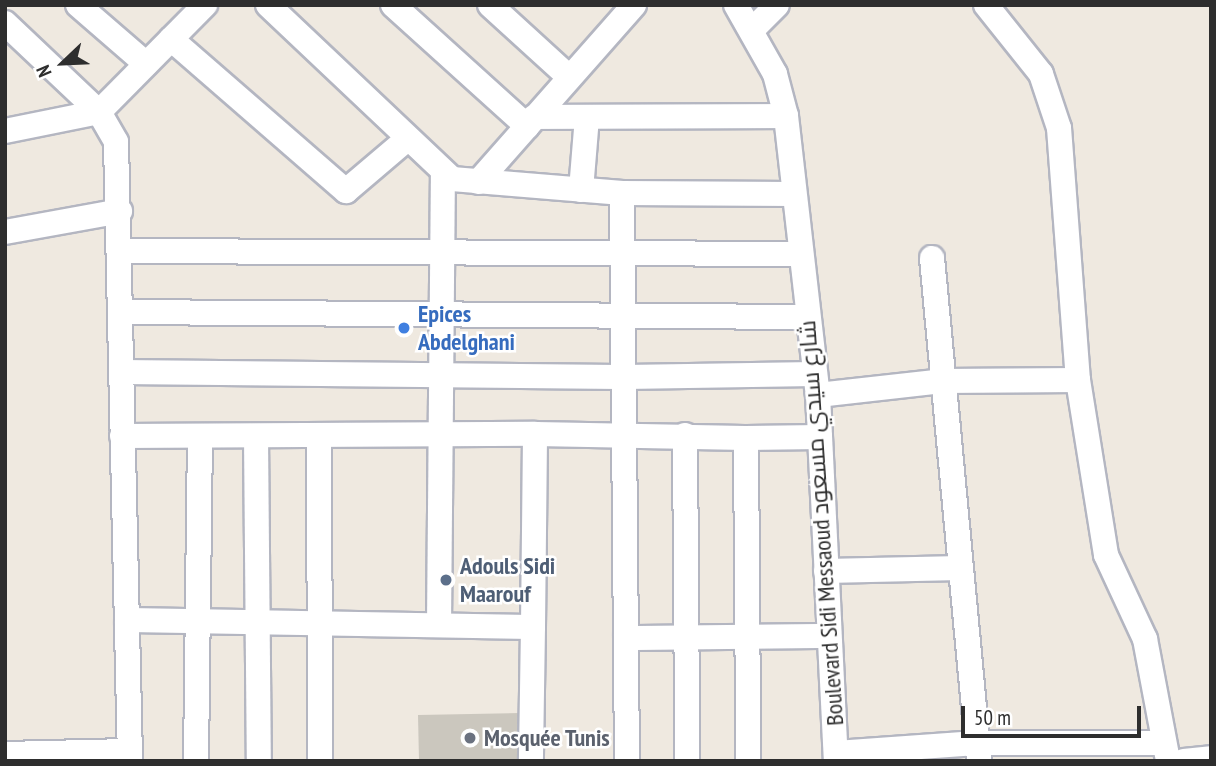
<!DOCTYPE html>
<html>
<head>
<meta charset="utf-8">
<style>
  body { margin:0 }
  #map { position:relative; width:1216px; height:766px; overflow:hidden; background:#efe9e0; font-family:"PT Sans Narrow",Cairo,sans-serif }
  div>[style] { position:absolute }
  .building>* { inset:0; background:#cbc7be }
  .roads { filter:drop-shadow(2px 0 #b4b6c1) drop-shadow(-2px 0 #b4b6c1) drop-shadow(0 2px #b4b6c1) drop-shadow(0 -2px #b4b6c1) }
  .minor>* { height:24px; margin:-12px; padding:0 12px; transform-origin:12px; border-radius:12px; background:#fff }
  .dots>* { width:19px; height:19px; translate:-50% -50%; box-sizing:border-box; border:4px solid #fff; border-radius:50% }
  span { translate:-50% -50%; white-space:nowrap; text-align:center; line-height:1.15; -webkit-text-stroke:5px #fff; paint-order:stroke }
  .shop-label { font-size:24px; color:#366cbe; font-weight:700 }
  .left { translate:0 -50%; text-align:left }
  .street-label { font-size:24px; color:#2e2e2e }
  .service-label { font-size:24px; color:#4e5e75; font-weight:700 }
  .worship-label { font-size:24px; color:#5b616d; font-weight:700 }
  .frame { position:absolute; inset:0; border:7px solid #2e2e2e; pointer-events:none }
  .north { position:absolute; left:28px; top:28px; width:70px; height:70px; -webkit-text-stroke:5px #fff; paint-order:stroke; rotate:247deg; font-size:19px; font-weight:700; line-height:28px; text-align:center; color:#2e2e2e }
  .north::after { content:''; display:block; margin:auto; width:24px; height:32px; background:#2e2e2e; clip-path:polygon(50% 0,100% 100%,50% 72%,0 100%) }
  .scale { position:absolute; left:961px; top:706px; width:180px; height:32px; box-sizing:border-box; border:4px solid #2e2e2e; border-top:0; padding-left:9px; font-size:21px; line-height:24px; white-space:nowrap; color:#2e2e2e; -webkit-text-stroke:5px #fff; paint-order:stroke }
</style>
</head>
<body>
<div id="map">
  <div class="building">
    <div style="clip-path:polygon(520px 713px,520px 761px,419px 761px,418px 715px)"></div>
  </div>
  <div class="roads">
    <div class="minor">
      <div style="left:78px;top:5px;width:90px;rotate:40.9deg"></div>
      <div style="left:268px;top:5px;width:253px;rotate:43.4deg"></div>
      <div style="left:452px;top:179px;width:171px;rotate:4.7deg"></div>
      <div style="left:622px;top:193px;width:172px;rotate:0.3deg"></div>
      <div style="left:393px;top:5px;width:181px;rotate:42.1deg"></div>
      <div style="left:490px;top:5px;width:107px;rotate:42.3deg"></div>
      <div style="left:736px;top:5px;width:79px;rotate:60.5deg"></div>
      <div style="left:775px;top:74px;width:43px;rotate:75.3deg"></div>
      <div style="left:786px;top:116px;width:281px;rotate:83.5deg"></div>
      <div style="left:818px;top:395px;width:366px;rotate:87.2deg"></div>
      <div style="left:986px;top:5px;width:88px;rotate:51.4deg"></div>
      <div style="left:1041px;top:74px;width:57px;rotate:71.6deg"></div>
      <div style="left:1059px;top:128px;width:253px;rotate:85.7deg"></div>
      <div style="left:1078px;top:380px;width:177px;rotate:80.9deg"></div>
      <div style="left:1106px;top:555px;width:93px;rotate:65.1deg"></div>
      <div style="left:1145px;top:639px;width:124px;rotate:79.3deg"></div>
      <div style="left:5px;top:23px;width:129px;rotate:43.4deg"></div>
      <div style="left:99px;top:112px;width:34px;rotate:60deg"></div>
      <div style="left:116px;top:142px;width:619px;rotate:88.7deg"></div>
      <div style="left:752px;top:30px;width:35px;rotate:-45deg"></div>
      <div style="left:171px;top:39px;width:232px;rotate:41deg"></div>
      <div style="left:346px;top:191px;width:79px;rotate:-40.4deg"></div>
      <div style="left:534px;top:117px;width:252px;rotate:-0.2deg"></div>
      <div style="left:5px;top:131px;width:96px;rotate:-11.4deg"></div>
      <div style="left:99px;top:112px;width:151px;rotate:-45.3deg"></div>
      <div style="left:478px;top:182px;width:236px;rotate:-48.6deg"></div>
      <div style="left:581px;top:190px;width:73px;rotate:-85.3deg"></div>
      <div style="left:622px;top:193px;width:568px;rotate:89.5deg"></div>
      <div style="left:5px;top:232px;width:117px;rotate:-10.3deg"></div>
      <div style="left:121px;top:251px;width:680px;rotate:0.25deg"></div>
      <div style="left:932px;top:258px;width:505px;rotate:84.66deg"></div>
      <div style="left:121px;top:312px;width:687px;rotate:0.42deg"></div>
      <div style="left:121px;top:372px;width:504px;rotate:0.57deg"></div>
      <div style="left:625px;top:377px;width:190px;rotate:-0.9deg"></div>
      <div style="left:818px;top:395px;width:125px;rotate:-6.4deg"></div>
      <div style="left:942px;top:381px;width:136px;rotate:-0.4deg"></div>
      <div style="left:685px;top:435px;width:326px;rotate:89.6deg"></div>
      <div style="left:122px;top:436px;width:413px;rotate:-0.3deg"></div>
      <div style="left:256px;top:436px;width:325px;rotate:89.5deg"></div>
      <div style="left:319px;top:436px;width:325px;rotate:89.8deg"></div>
      <div style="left:746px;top:438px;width:74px;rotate:-0.8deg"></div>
      <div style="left:826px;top:571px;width:134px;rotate:-1.3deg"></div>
      <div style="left:127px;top:620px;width:406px;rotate:1deg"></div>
      <div style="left:533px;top:627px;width:134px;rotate:90.9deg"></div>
      <div style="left:439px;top:624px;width:449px;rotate:-89.5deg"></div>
      <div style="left:533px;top:627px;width:193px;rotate:-89.4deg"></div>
      <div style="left:535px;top:434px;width:211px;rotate:1.1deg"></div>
      <div style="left:746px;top:438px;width:323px;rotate:89.6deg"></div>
      <div style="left:626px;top:638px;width:203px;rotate:-0.6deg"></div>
      <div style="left:836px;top:753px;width:141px;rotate:-4.1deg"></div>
      <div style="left:977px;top:743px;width:187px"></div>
      <div style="left:5px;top:754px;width:125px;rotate:-1.4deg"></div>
      <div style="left:196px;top:761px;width:325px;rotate:-89.3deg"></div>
      <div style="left:1184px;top:761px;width:27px;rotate:-6deg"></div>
    </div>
  </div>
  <div class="dots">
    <div style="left:404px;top:328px;background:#3f7fe0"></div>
    <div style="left:446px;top:580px;background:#5c6f8a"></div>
    <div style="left:470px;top:738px;background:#6b7280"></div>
  </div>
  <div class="shop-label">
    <span class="left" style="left:418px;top:328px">Epices<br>Abdelghani</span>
  </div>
  <div class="street-label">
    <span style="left:821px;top:523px;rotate:-94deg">Boulevard Sidi Messaoud شارع سيدي مسعود</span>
  </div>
  <div class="service-label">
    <span class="left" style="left:460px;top:580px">Adouls Sidi<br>Maarouf</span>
  </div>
  <div class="worship-label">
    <span class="left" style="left:484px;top:738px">Mosquée Tunis</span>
  </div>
  <div class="frame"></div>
  <div class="north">N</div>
  <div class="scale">50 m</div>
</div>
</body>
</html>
